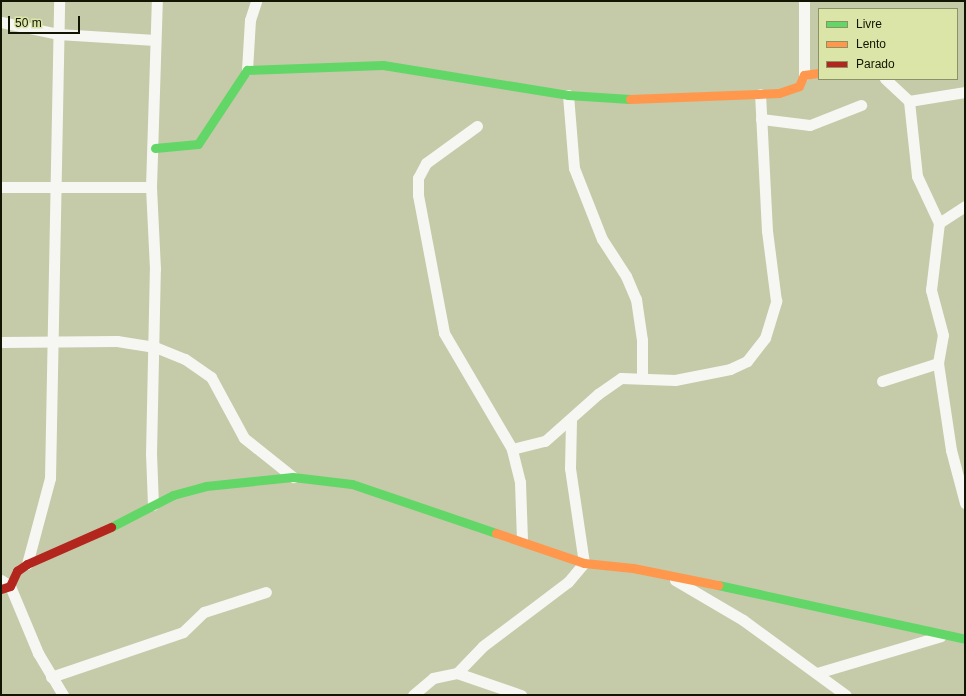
<!DOCTYPE html>
<html>
<head>
<meta charset="utf-8">
<style>
  body { margin:0 }
  #map { position:relative; width:966px; height:696px; overflow:hidden; background:#c5caa9; font-family:Arial,sans-serif }
  div>[style] { position:absolute }
  .street>* { height:11px; margin:-5.5px; padding:0 5.5px; transform-origin:5.5px; border-radius:5.5px; background:#f6f7f2 }
  .fast>* { height:9px; margin:-4.5px; padding:0 4.5px; transform-origin:4.5px; border-radius:4.5px; background:#63d668 }
  .slow>* { height:9px; margin:-4.5px; padding:0 4.5px; transform-origin:4.5px; border-radius:4.5px; background:#ff974d }
  .jam>* { height:9px; margin:-4.5px; padding:0 4.5px; transform-origin:4.5px; border-radius:4.5px; background:#b3261e }
  span { translate:-50% -50%; white-space:nowrap; text-align:center; line-height:1.15; -webkit-text-stroke:4px #dce5a8; paint-order:stroke }
  .frame { position:absolute; inset:0; border:2px solid #121501; pointer-events:none }
  .legend { position:absolute; left:818px; top:8px; width:140px; height:72px; box-sizing:border-box; background:#dce5a8; border:1px solid #8b9265; margin:0; padding:5px 7px; list-style:none; font-size:12px; color:#121501 }
  .legend li { display:flex; align-items:center; gap:8px; height:20px }
  .legend b { width:20px; border:1px solid #8b9265 }
  .scale { position:absolute; left:8px; top:16px; width:72px; height:18px; box-sizing:border-box; border:2px solid #121501; border-top:0; padding-left:5px; font-size:12px; line-height:14px; white-space:nowrap; color:#121501; -webkit-text-stroke:3px #dce5a8; paint-order:stroke }
</style>
</head>
<body>
<div id="map">
  <div class="street">
    <div style="left:804px;top:1px;width:74px;rotate:90deg"></div>
    <div style="left:1px;top:22px;width:58px;rotate:11.9deg"></div>
    <div style="left:58px;top:34px;width:97px;rotate:3.5deg"></div>
    <div style="left:247px;top:70px;width:50px;rotate:-86.6deg"></div>
    <div style="left:250px;top:20px;width:20px;rotate:-72deg"></div>
    <div style="left:568px;top:95px;width:73px;rotate:85.3deg"></div>
    <div style="left:574px;top:168px;width:76px;rotate:68.5deg"></div>
    <div style="left:602px;top:239px;width:44px;rotate:57deg"></div>
    <div style="left:626px;top:276px;width:25px;rotate:67deg"></div>
    <div style="left:636px;top:299px;width:41px;rotate:81.7deg"></div>
    <div style="left:642px;top:340px;width:37px;rotate:90deg"></div>
    <div style="left:909px;top:101px;width:57px;rotate:-9.1deg"></div>
    <div style="left:761px;top:119px;width:49px;rotate:7deg"></div>
    <div style="left:810px;top:125px;width:55px;rotate:-21.4deg"></div>
    <div style="left:477px;top:126px;width:63px;rotate:144deg"></div>
    <div style="left:426px;top:163px;width:17px;rotate:118deg"></div>
    <div style="left:418px;top:178px;width:17px;rotate:90deg"></div>
    <div style="left:418px;top:195px;width:140px;rotate:79.3deg"></div>
    <div style="left:444px;top:333px;width:134px;rotate:59.6deg"></div>
    <div style="left:1px;top:187px;width:150px"></div>
    <div style="left:939px;top:223px;width:31px;rotate:-33deg"></div>
    <div style="left:1px;top:342px;width:116px;rotate:-0.5deg"></div>
    <div style="left:117px;top:341px;width:38px;rotate:9deg"></div>
    <div style="left:155px;top:347px;width:32px;rotate:22deg"></div>
    <div style="left:185px;top:359px;width:32px;rotate:35deg"></div>
    <div style="left:211px;top:377px;width:69px;rotate:61.6deg"></div>
    <div style="left:244px;top:438px;width:63px;rotate:38.5deg"></div>
    <div style="left:938px;top:363px;width:88px;rotate:81.5deg"></div>
    <div style="left:951px;top:450px;width:55px;rotate:75.2deg"></div>
    <div style="left:882px;top:381px;width:59px;rotate:-17.8deg"></div>
    <div style="left:938px;top:363px;width:28px;rotate:-80deg"></div>
    <div style="left:943px;top:335px;width:47px;rotate:-104.9deg"></div>
    <div style="left:931px;top:290px;width:67px;rotate:-83.2deg"></div>
    <div style="left:939px;top:223px;width:52px;rotate:-115.1deg"></div>
    <div style="left:917px;top:176px;width:75px;rotate:-96.1deg"></div>
    <div style="left:909px;top:101px;width:33px;rotate:-137deg"></div>
    <div style="left:153px;top:505px;width:51px;rotate:-92.2deg"></div>
    <div style="left:151px;top:454px;width:185px;rotate:-88.8deg"></div>
    <div style="left:155px;top:269px;width:82px;rotate:-92.8deg"></div>
    <div style="left:151px;top:187px;width:186px;rotate:-88.2deg"></div>
    <div style="left:522px;top:540px;width:58px;rotate:-92deg"></div>
    <div style="left:520px;top:482px;width:34px;rotate:-104deg"></div>
    <div style="left:512px;top:449px;width:34px;rotate:-14deg"></div>
    <div style="left:545px;top:441px;width:71px;rotate:-41.6deg"></div>
    <div style="left:598px;top:394px;width:28px;rotate:-35deg"></div>
    <div style="left:621px;top:378px;width:54px;rotate:2.1deg"></div>
    <div style="left:675px;top:380px;width:56px;rotate:-11.3deg"></div>
    <div style="left:730px;top:369px;width:19px;rotate:-25deg"></div>
    <div style="left:747px;top:361px;width:29px;rotate:-52deg"></div>
    <div style="left:765px;top:338px;width:39px;rotate:-73deg"></div>
    <div style="left:776px;top:301px;width:71px;rotate:-97.3deg"></div>
    <div style="left:767px;top:231px;width:137px;rotate:-92.9deg"></div>
    <div style="left:27px;top:564px;width:89px;rotate:-75deg"></div>
    <div style="left:50px;top:478px;width:477px;rotate:-88.9deg"></div>
    <div style="left:1px;top:580px;width:11px;rotate:34deg"></div>
    <div style="left:10px;top:586px;width:73px;rotate:67.3deg"></div>
    <div style="left:38px;top:653px;width:49px;rotate:59.2deg"></div>
    <div style="left:675px;top:580px;width:79px;rotate:30.5deg"></div>
    <div style="left:743px;top:620px;width:127px;rotate:36.1deg"></div>
    <div style="left:457px;top:673px;width:37px;rotate:-46deg"></div>
    <div style="left:483px;top:646px;width:106px;rotate:-37deg"></div>
    <div style="left:568px;top:582px;width:25px;rotate:-50deg"></div>
    <div style="left:584px;top:563px;width:96px;rotate:-98.4deg"></div>
    <div style="left:570px;top:468px;width:49px;rotate:-88.8deg"></div>
    <div style="left:817px;top:673px;width:129px;rotate:-16.6deg"></div>
    <div style="left:51px;top:677px;width:139px;rotate:-18.8deg"></div>
    <div style="left:183px;top:632px;width:29px;rotate:-44deg"></div>
    <div style="left:204px;top:612px;width:65px;rotate:-17.9deg"></div>
    <div style="left:413px;top:695px;width:26px;rotate:-40deg"></div>
    <div style="left:433px;top:678px;width:25px;rotate:-12deg"></div>
    <div style="left:457px;top:673px;width:68px;rotate:19deg"></div>
  </div>
  <div class="fast">
    <div style="left:155px;top:148px;width:43px;rotate:-5.3deg"></div>
    <div style="left:198px;top:144px;width:89px;rotate:-56.5deg"></div>
    <div style="left:247px;top:70px;width:136px;rotate:-2.1deg"></div>
    <div style="left:383px;top:65px;width:187px;rotate:9.2deg"></div>
    <div style="left:568px;top:95px;width:62px;rotate:3.7deg"></div>
    <div style="left:111px;top:527px;width:70px;rotate:-27.3deg"></div>
    <div style="left:173px;top:495px;width:34px;rotate:-15deg"></div>
    <div style="left:206px;top:486px;width:87px;rotate:-5.9deg"></div>
    <div style="left:293px;top:477px;width:59px;rotate:6.8deg"></div>
    <div style="left:352px;top:484px;width:152px;rotate:18.8deg"></div>
    <div style="left:718px;top:585px;width:253px;rotate:12.3deg"></div>
  </div>
  <div class="slow">
    <div style="left:630px;top:99px;width:149px;rotate:-2.3deg"></div>
    <div style="left:779px;top:93px;width:21px;rotate:-19deg"></div>
    <div style="left:799px;top:86px;width:12px;rotate:-66deg"></div>
    <div style="left:804px;top:75px;width:15px;rotate:-8deg"></div>
    <div style="left:496px;top:533px;width:93px;rotate:18.8deg"></div>
    <div style="left:584px;top:563px;width:49px;rotate:5.8deg"></div>
    <div style="left:633px;top:568px;width:87px;rotate:11.3deg"></div>
  </div>
  <div class="jam">
    <div style="left:1px;top:589px;width:9px;rotate:-18deg"></div>
    <div style="left:10px;top:586px;width:17px;rotate:-65deg"></div>
    <div style="left:17px;top:571px;width:12px;rotate:-35deg"></div>
    <div style="left:27px;top:564px;width:92px;rotate:-23.8deg"></div>
  </div>
  <div class="frame"></div>
  <ul class="legend">
  <li><b style="height:5px;background:#63d668"></b>Livre</li>
  <li><b style="height:5px;background:#ff974d"></b>Lento</li>
  <li><b style="height:5px;background:#b3261e"></b>Parado</li>
  </ul>
  <div class="scale">50 m</div>
</div>
</body>
</html>
